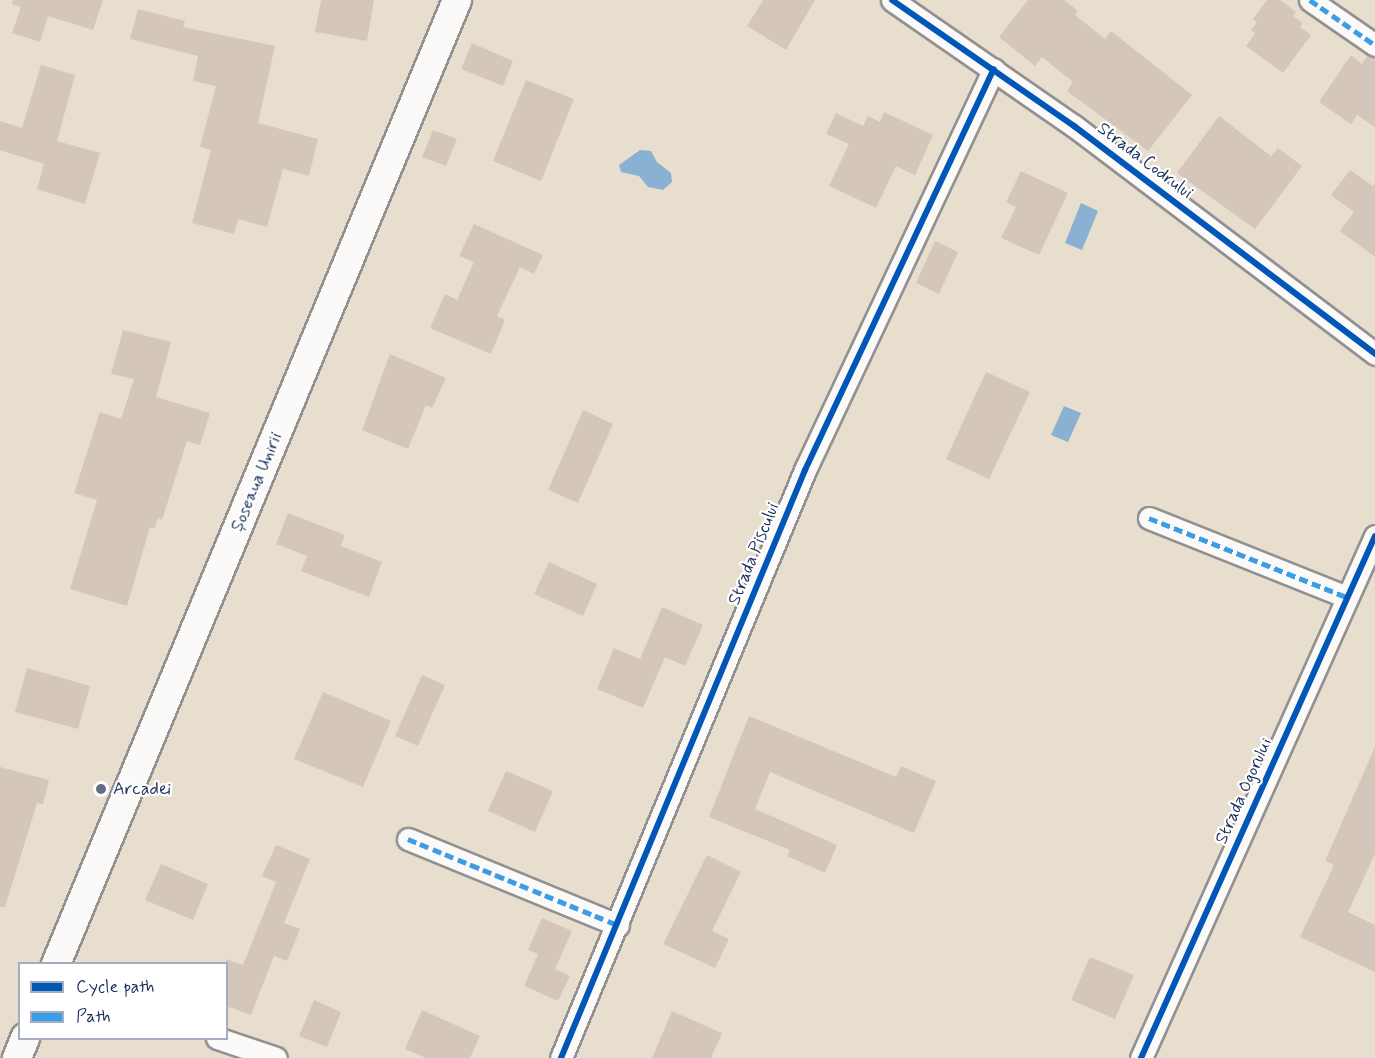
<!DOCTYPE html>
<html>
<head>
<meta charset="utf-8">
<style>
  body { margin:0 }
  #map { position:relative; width:1375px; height:1058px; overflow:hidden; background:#e8dece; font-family:Mynerve,sans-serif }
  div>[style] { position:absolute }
  .water>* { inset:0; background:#8ab1d1 }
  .building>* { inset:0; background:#d5c6bc }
  .roads { filter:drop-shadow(2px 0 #929090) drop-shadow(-2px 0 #929090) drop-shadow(0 2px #929090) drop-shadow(0 -2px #929090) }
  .minor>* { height:21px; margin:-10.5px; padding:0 10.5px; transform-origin:10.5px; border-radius:10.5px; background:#fcfaf8 }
  .secondary>* { height:28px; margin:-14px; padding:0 14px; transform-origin:14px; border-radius:14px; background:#fcfaf8 }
  .quiet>* { height:4.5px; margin-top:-2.25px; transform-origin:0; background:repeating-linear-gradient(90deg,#3b9de6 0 9px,transparent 0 13.5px) }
  .cycleway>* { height:6px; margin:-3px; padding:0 3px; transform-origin:3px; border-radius:3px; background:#0057b8 }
  .dots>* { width:16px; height:16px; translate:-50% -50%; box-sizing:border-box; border:3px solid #fff; border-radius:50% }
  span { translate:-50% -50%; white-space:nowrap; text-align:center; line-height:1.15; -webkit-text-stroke:4.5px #fff; paint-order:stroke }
  .street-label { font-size:18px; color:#1b2f5e }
  .poi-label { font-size:18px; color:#1b2f5e }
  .left { translate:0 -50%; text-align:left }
  .legend { position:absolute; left:18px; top:962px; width:210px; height:78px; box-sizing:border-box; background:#fff; border:2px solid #a4acbf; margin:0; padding:8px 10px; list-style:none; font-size:18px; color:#1b2f5e }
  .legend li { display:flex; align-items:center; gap:12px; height:30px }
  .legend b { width:30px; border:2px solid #a4acbf }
</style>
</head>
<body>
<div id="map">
  <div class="water">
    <div style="clip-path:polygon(640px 150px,651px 151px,657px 162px,671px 173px,672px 182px,663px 190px,648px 187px,639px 176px,621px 172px,619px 165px)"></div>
    <div style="clip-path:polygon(1081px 203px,1098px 211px,1082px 250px,1065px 243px)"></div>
    <div style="clip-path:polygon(1064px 406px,1081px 413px,1068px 442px,1051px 435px)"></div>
  </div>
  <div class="building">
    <div style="clip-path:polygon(13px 0,103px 0,93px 30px,48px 16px,40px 42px,12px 33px,21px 7px,12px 4px)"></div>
    <div style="clip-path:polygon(321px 0,374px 0,367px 41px,315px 32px)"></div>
    <div style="clip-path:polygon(763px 0,815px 0,786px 50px,747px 26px)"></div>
    <div style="clip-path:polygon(1028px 0,1064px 0,1078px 11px,1075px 15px,1105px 39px,1111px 31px,1192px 95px,1148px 151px,1067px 91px,1073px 82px,1042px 57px,1035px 66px,999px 37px)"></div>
    <div style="clip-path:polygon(1267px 0,1280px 0,1296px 12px,1293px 16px,1303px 23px,1300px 27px,1311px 35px,1283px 73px,1246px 46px,1255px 33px,1251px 30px,1257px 22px,1253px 19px)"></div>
    <div style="clip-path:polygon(138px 9px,185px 21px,183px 27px,275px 46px,258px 123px,318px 139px,309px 176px,283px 169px,267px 227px,238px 219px,234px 234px,192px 223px,211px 150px,200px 147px,216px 86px,193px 81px,198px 56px,130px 39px)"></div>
    <div style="clip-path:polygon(472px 43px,513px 61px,503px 86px,461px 69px)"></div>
    <div style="clip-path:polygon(1351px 55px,1362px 64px,1367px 55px,1375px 58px,1375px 127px,1357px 115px,1351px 124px,1319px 102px)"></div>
    <div style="clip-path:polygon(41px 65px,75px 75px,57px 141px,100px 153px,85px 204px,37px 189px,44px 164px,0 150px,0 121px,22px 128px)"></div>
    <div style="clip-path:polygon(526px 80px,574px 99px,541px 181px,493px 161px)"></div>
    <div style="clip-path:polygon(884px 112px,933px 135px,915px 175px,896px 166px,876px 208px,829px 186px,849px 144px,826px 134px,836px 113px,863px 126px,868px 116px,880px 122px)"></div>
    <div style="clip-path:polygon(1219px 116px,1271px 156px,1278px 148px,1302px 166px,1255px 229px,1177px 173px)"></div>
    <div style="clip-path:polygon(433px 130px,457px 139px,446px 166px,422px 157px)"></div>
    <div style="clip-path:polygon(1350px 170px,1373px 186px,1375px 183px,1375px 257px,1340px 231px,1354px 212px,1331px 195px)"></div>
    <div style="clip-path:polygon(1021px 171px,1068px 193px,1039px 255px,1001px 238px,1016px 207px,1006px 202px)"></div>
    <div style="clip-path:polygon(474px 224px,543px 255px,534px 274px,520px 267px,497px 316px,505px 320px,491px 354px,430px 328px,445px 294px,457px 300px,474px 262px,459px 256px)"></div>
    <div style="clip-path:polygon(935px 241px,958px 252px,939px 294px,916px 283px)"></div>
    <div style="clip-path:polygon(123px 330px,171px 342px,156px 397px,210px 413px,200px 445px,187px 441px,162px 520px,158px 518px,154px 529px,150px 527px,127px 606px,70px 589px,97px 500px,74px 493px,100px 412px,121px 419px,134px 379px,111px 374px)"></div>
    <div style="clip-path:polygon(390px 354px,446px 378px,432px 408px,426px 405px,408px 449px,362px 430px)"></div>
    <div style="clip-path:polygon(986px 372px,1030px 392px,989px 479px,946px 459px)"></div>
    <div style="clip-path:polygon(583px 410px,613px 424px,578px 503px,548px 490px)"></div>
    <div style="clip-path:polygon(288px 513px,345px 535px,341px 546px,382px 562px,369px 597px,301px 571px,307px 556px,276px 544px)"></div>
    <div style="clip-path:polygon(549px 562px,597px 584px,583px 616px,534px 594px)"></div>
    <div style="clip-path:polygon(662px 607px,703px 625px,685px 666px,665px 657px,643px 708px,597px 689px,614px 648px,640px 659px)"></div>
    <div style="clip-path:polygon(27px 668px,90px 686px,78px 729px,15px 712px)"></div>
    <div style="clip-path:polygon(422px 675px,445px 685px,418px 746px,395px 736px)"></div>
    <div style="clip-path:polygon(323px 692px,391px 721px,363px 787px,294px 759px)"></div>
    <div style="clip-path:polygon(749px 716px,896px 777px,901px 766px,936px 781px,914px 833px,770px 772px,755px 809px,837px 845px,825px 873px,787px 856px,790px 850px,709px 817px)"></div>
    <div style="clip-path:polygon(1375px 747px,1375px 854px,1348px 912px,1375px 925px,1375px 972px,1300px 937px,1334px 865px,1325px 861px)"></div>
    <div style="clip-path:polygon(0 767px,49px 780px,43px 804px,37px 803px,5px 907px,0 907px)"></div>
    <div style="clip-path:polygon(506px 771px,553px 791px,535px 832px,488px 811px)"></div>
    <div style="clip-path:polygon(276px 845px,310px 859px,284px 923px,300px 929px,287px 961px,274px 956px,251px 1015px,226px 1006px,226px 959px,243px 965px,276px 882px,262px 876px)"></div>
    <div style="clip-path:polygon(707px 855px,741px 872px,712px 931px,729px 939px,715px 968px,663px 944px)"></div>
    <div style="clip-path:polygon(161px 864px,208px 884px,193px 920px,145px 900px)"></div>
    <div style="clip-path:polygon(542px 918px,572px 931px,555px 969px,570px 976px,558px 1001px,524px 986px,538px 954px,528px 950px)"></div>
    <div style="clip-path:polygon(1090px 957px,1134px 975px,1115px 1019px,1071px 1000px)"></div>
    <div style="clip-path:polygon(314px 1000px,341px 1012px,327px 1047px,299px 1036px)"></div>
    <div style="clip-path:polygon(422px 1010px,480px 1036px,470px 1058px,426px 1058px,405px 1049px)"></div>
    <div style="clip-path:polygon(672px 1011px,722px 1033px,711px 1058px,652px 1058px)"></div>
  </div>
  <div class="roads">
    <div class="minor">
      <div style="left:892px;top:0;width:221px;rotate:34.7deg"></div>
      <div style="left:1074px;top:126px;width:378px;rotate:37.1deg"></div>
      <div style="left:1310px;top:0;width:79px;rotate:34.7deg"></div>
      <div style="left:1149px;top:518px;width:213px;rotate:21.8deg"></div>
      <div style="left:408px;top:839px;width:227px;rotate:22.3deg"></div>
      <div style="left:217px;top:1038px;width:62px;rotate:18.7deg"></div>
      <div style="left:561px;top:1058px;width:637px;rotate:-67.46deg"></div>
      <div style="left:805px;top:470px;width:443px;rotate:-64.8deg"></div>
      <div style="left:1141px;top:1058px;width:572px;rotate:-65.85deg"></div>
    </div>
    <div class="secondary">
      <div style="left:56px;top:964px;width:1044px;rotate:-67.41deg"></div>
      <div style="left:17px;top:1058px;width:22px;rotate:-68deg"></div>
    </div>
  </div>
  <div class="quiet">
    <div style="left:1310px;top:0;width:79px;rotate:34.7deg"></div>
    <div style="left:1149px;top:518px;width:213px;rotate:21.8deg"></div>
    <div style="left:408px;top:839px;width:227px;rotate:22.3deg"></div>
  </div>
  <div class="cycleway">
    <div style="left:892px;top:0;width:221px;rotate:34.7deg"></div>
    <div style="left:1074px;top:126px;width:378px;rotate:37.1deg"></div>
    <div style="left:561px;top:1058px;width:637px;rotate:-67.46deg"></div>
    <div style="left:805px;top:470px;width:443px;rotate:-64.8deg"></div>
    <div style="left:1141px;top:1058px;width:572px;rotate:-65.85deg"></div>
  </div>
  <div class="dots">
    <div style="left:101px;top:789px;background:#636c85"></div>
  </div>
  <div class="street-label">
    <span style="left:1145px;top:161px;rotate:37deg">Strada Codrului</span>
    <span style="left:257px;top:482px;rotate:-67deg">Șoseaua Unirii</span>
    <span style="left:754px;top:554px;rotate:-68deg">Strada Piscului</span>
    <span style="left:1244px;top:791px;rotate:-66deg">Strada Ogorului</span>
  </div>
  <div class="poi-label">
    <span class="left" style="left:113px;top:789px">Arcadei</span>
  </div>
  <ul class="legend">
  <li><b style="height:8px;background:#0057b8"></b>Cycle path</li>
  <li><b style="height:8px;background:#3b9de6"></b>Path</li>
  </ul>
</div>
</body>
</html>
